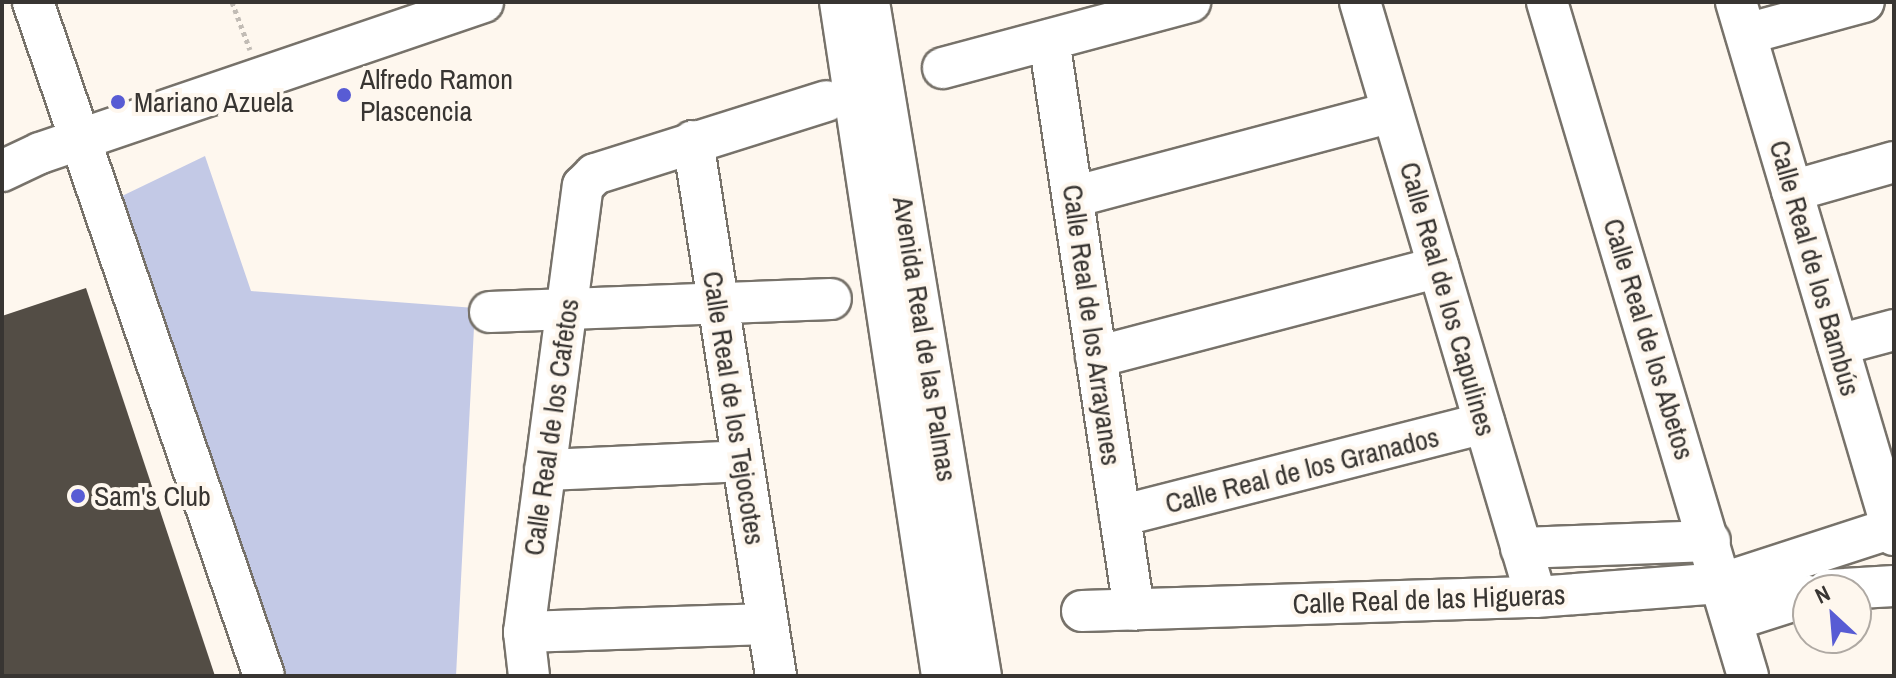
<!DOCTYPE html>
<html>
<head>
<meta charset="utf-8">
<style>
  body { margin:0 }
  #map { position:relative; width:1896px; height:678px; overflow:hidden; background:#fef7ee; font-family:"Archivo Narrow",sans-serif }
  div>[style] { position:absolute }
  .green>* { inset:0; background:#c3c9e6 }
  .building>* { inset:0; background:#534d45 }
  .path>* { height:5px; margin-top:-2.5px; transform-origin:0; background:repeating-linear-gradient(90deg,#c2bcb5 0 4px,transparent 0 8px) }
  .roads { filter:drop-shadow(2px 0 #77726a) drop-shadow(-2px 0 #77726a) drop-shadow(0 2px #77726a) drop-shadow(0 -2px #77726a) }
  .minor>* { height:40px; margin:-20px; padding:0 20px; transform-origin:20px; border-radius:20px; background:#fff }
  .dots>* { width:22px; height:22px; translate:-50% -50%; box-sizing:border-box; border:4px solid #fef7ee; border-radius:50% }
  span { translate:-50% -50%; white-space:nowrap; text-align:center; line-height:1.15; -webkit-text-stroke:8px #fef7ee; paint-order:stroke }
  .poi-label { font-size:28px; color:#383532 }
  .left { translate:0 -50%; text-align:left }
  .street-label { font-size:28px; color:#383532 }
  .frame { position:absolute; inset:0; border:4px solid #383532; pointer-events:none }
  .north { position:absolute; left:1792px; top:574px; width:80px; height:80px; box-sizing:border-box; background:#fef7ee; border:2px solid #afa9a3; border-radius:50%; rotate:334deg; font-size:22px; font-weight:700; line-height:32px; text-align:center; color:#383532 }
  .north::after { content:''; display:block; margin:auto; width:28px; height:36px; background:#585cd4; clip-path:polygon(50% 0,100% 100%,50% 72%,0 100%) }
</style>
</head>
<body>
<div id="map">
  <div class="green">
    <div style="clip-path:polygon(205px 156px,251px 291px,475px 308px,456px 676px,285px 676px,122px 196px)"></div>
  </div>
  <div class="building">
    <div style="clip-path:polygon(86px 288px,215px 676px,2px 676px,2px 316px)"></div>
  </div>
  <div class="path">
    <div style="left:232px;top:2px;width:51px;rotate:69.4deg"></div>
  </div>
  <div class="roads">
    <div class="minor">
      <div style="left:33px;top:2px;width:712px;rotate:71.08deg"></div>
      <div style="left:840px;top:2px;width:682px;rotate:81.39deg"></div>
      <div style="left:869px;top:2px;width:683px;rotate:80.57deg"></div>
      <div style="left:1360px;top:2px;width:620px;rotate:73.52deg"></div>
      <div style="left:1547px;top:2px;width:703px;rotate:73.39deg"></div>
      <div style="left:1736px;top:2px;width:556px;rotate:73.49deg"></div>
      <div style="left:1746px;top:34px;width:122px;rotate:-15.2deg"></div>
      <div style="left:1049px;top:40px;width:576px;rotate:81.52deg"></div>
      <div style="left:943px;top:68px;width:256px;rotate:-15deg"></div>
      <div style="left:693px;top:141px;width:541px;rotate:81.18deg"></div>
      <div style="left:2px;top:171px;width:42px;rotate:-25.3deg"></div>
      <div style="left:40px;top:153px;width:468px;rotate:-18.8deg"></div>
      <div style="left:1792px;top:191px;width:106px;rotate:-15.9deg"></div>
      <div style="left:1073px;top:197px;width:330px;rotate:-14.9deg"></div>
      <div style="left:490px;top:312px;width:341px;rotate:-2.2deg"></div>
      <div style="left:1838px;top:345px;width:58px;rotate:-15deg"></div>
      <div style="left:1096px;top:357px;width:354px;rotate:-14.7deg"></div>
      <div style="left:545px;top:470px;width:197px;rotate:-2.6deg"></div>
      <div style="left:1120px;top:516px;width:376px;rotate:-14.3deg"></div>
      <div style="left:1521px;top:548px;width:189px;rotate:-2.1deg"></div>
      <div style="left:1828px;top:590px;width:66px;rotate:-3.5deg"></div>
      <div style="left:1082px;top:611px;width:454px;rotate:-1.8deg"></div>
      <div style="left:1536px;top:597px;width:188px;rotate:-4.3deg"></div>
      <div style="left:1723px;top:583px;width:178px;rotate:-18deg"></div>
      <div style="left:1733px;top:620px;width:79px;rotate:-17.7deg"></div>
      <div style="left:524px;top:632px;width:244px;rotate:-1.9deg"></div>
      <div style="left:529px;top:676px;width:44px;rotate:-96.5deg"></div>
      <div style="left:524px;top:632px;width:450px;rotate:-82.5deg"></div>
      <div style="left:583px;top:186px;width:17px;rotate:-45deg"></div>
      <div style="left:595px;top:174px;width:242px;rotate:-17.5deg"></div>
    </div>
  </div>
  <div class="dots">
    <div style="left:344px;top:95px;background:#585cd4"></div>
    <div style="left:118px;top:102px;background:#585cd4"></div>
    <div style="left:78px;top:496px;background:#585cd4"></div>
  </div>
  <div class="poi-label">
    <span class="left" style="left:360px;top:95px">Alfredo Ramon<br>Plascencia</span>
    <span class="left" style="left:134px;top:102px">Mariano Azuela</span>
    <span class="left" style="left:94px;top:496px">Sam's Club</span>
  </div>
  <div class="street-label">
    <span style="left:1815px;top:268px;rotate:74deg">Calle Real de los Bambús</span>
    <span style="left:1448px;top:299px;rotate:74deg">Calle Real de los Capulines</span>
    <span style="left:1092px;top:325px;rotate:82deg">Calle Real de los Arrayanes</span>
    <span style="left:925px;top:339px;rotate:81deg">Avenida Real de las Palmas</span>
    <span style="left:1649px;top:339px;rotate:73deg">Calle Real de los Abetos</span>
    <span style="left:734px;top:408px;rotate:81deg">Calle Real de los Tejocotes</span>
    <span style="left:551px;top:427px;rotate:-82deg">Calle Real de los Cafetos</span>
    <span style="left:1302px;top:470px;rotate:-14deg">Calle Real de los Granados</span>
    <span style="left:1429px;top:599px;rotate:-2deg">Calle Real de las Higueras</span>
  </div>
  <div class="frame"></div>
  <div class="north">N</div>
</div>
</body>
</html>
